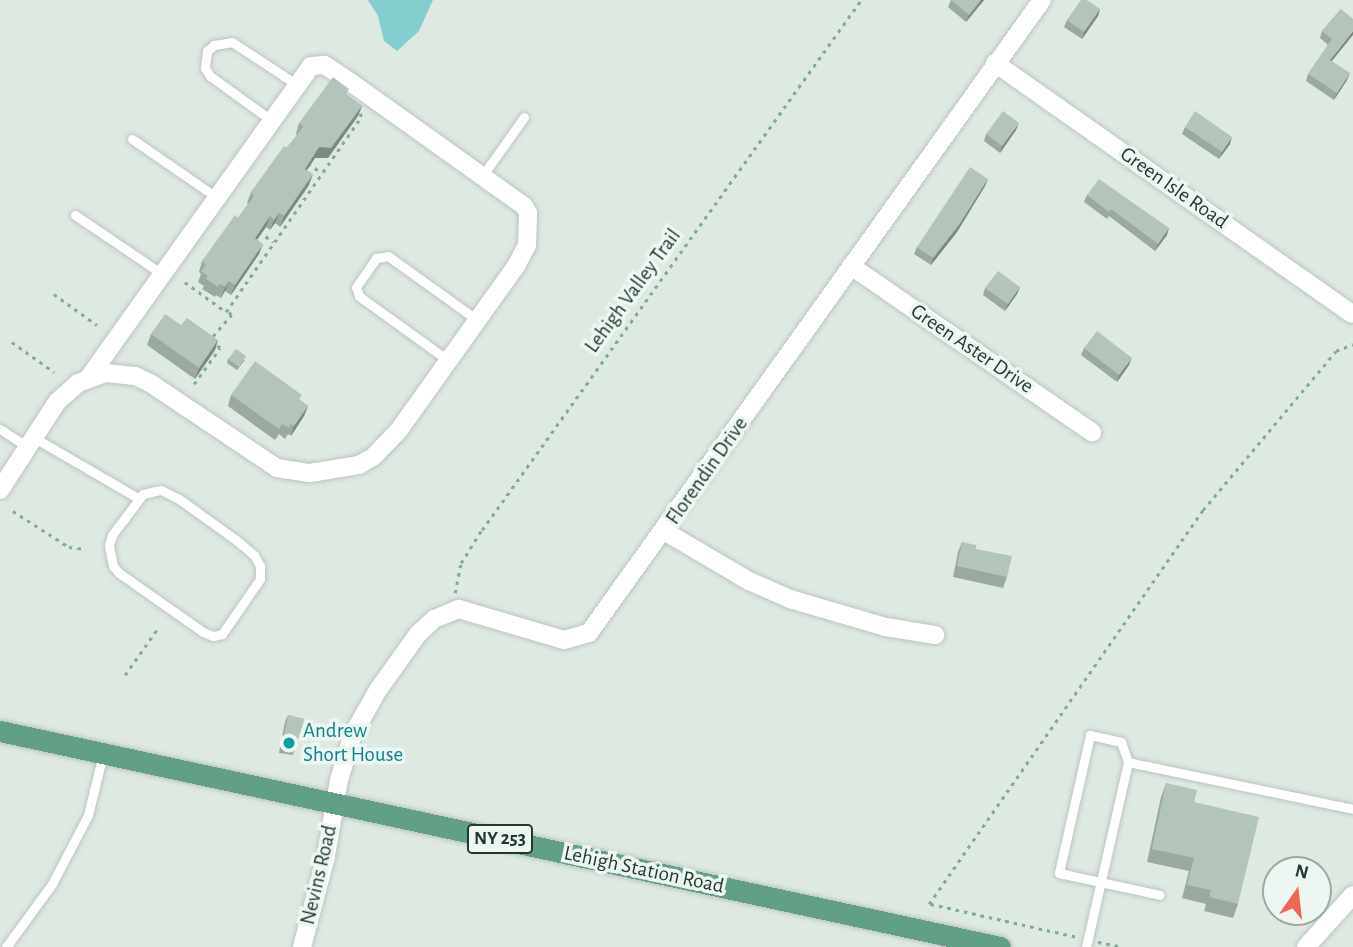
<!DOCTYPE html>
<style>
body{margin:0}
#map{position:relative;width:1353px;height:947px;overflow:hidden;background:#dee9e2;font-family:"Alegreya Sans",sans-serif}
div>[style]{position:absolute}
.water>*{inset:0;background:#85cecf}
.path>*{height:2.5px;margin-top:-1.25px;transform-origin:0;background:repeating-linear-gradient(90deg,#7ead98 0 3.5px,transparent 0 8.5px)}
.roads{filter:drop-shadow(0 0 2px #bcc4c0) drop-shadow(0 0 2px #bcc4c0)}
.lane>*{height:9px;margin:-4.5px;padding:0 4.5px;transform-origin:4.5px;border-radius:4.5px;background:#fff}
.street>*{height:18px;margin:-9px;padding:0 9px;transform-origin:9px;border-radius:9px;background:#fff}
.primary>*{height:21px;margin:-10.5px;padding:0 10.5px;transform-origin:10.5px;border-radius:10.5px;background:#629f87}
.wall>*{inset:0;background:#9aa9a1}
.shaded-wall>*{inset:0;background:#7d8983}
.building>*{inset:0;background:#b3c4bb}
.dots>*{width:19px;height:19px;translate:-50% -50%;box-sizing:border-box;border:4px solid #eef6f1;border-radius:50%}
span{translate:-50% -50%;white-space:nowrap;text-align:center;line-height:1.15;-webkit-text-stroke:7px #eef6f1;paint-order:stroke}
.shield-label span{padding:2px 5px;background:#eef6f1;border:2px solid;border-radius:5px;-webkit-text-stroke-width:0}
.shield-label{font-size:19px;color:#1f392e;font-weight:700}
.street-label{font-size:21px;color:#1f392e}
.culture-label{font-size:21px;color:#0d838f}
.left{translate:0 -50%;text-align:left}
.north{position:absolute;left:1262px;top:856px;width:70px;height:70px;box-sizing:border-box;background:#eef6f1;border:2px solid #9baaa3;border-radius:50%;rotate:14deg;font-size:19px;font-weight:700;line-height:28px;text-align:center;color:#1f392e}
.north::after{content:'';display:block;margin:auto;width:24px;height:32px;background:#f16554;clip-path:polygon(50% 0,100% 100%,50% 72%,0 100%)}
</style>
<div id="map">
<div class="water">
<div style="clip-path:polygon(368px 0,433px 0,419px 31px,397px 51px,384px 41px,378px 16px)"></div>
</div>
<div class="path">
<div style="left:308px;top:163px;width:17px;rotate:36deg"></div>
<div style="left:259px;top:231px;width:18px;rotate:38deg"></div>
<div style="left:185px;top:282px;width:51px;rotate:36.2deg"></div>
<div style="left:226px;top:312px;width:237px;rotate:-55.3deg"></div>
<div style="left:361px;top:117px;width:7px;rotate:-106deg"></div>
<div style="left:54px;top:294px;width:53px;rotate:35.8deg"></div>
<div style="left:213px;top:336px;width:28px;rotate:-49deg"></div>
<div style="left:231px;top:315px;width:6px;rotate:-129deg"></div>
<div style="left:12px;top:342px;width:52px;rotate:35.5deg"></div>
<div style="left:194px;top:384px;width:44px;rotate:-54.2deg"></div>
<div style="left:220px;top:348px;width:5px;rotate:-143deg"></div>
<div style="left:13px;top:511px;width:67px;rotate:32.7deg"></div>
<div style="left:69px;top:547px;width:17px;rotate:7deg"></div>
<div style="left:455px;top:593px;width:31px;rotate:-79deg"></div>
<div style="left:461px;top:563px;width:39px;rotate:-58deg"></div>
<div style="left:482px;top:530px;width:652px;rotate:-54.43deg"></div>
<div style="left:125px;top:675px;width:57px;rotate:-54.9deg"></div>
<div style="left:1075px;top:937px;width:150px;rotate:-167.3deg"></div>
<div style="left:929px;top:904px;width:480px;rotate:-55.2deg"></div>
<div style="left:1203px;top:510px;width:207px;rotate:-50.1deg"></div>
<div style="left:1336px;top:351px;width:18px;rotate:-22deg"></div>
<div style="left:1098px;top:942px;width:25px;rotate:11deg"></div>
</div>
<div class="roads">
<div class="lane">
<div style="left:271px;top:120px;width:75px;rotate:-144.2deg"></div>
<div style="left:210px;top:76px;width:9px;rotate:-122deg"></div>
<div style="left:205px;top:68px;width:17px;rotate:-83deg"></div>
<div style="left:207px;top:51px;width:9px;rotate:-41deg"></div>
<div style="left:214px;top:45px;width:18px;rotate:-9deg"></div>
<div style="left:232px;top:42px;width:77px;rotate:33.3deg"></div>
<div style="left:132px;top:139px;width:102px;rotate:34.6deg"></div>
<div style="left:483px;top:175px;width:71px;rotate:-54.7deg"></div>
<div style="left:75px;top:215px;width:105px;rotate:34.1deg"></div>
<div style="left:449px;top:361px;width:111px;rotate:-144.2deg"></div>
<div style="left:359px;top:296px;width:9px;rotate:-108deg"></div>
<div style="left:356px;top:287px;width:35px;rotate:-55deg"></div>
<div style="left:376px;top:258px;width:12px;rotate:-9deg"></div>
<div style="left:388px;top:256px;width:110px;rotate:35.7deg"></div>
<div style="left:0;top:429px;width:33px;rotate:33deg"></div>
<div style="left:33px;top:437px;width:121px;rotate:30.2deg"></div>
<div style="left:161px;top:490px;width:20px;rotate:27deg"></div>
<div style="left:179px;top:499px;width:70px;rotate:35.7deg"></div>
<div style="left:236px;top:540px;width:23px;rotate:40deg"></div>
<div style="left:254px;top:555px;width:13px;rotate:61deg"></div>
<div style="left:260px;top:566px;width:13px;rotate:90deg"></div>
<div style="left:260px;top:579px;width:67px;rotate:124.6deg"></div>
<div style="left:222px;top:634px;width:9px;rotate:167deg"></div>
<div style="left:213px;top:636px;width:11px;rotate:-158deg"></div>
<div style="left:203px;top:632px;width:103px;rotate:-144.9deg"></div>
<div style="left:119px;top:573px;width:9px;rotate:-131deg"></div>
<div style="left:113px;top:566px;width:21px;rotate:-101deg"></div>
<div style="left:109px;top:545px;width:10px;rotate:-73deg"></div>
<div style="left:112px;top:535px;width:51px;rotate:-52.9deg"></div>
<div style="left:143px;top:494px;width:18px;rotate:-13deg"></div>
<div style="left:1128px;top:762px;width:21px;rotate:-109deg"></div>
<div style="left:1121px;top:742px;width:32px;rotate:-167deg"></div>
<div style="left:1090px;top:735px;width:141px;rotate:102.7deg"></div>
<div style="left:1059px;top:873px;width:103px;rotate:12.3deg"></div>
<div style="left:6px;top:947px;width:78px;rotate:-53.9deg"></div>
<div style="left:52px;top:884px;width:78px;rotate:-62.4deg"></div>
<div style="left:88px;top:815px;width:63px;rotate:-76.2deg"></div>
<div style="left:1086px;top:947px;width:190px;rotate:-77.2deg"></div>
<div style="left:1128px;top:762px;width:230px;rotate:11.8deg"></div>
</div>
<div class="street">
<div style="left:995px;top:63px;width:436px;rotate:35.1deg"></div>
<div style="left:851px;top:266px;width:293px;rotate:34.6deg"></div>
<div style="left:0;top:490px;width:105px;rotate:-57.1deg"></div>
<div style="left:57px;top:402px;width:28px;rotate:-42deg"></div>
<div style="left:78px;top:383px;width:30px;rotate:-20deg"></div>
<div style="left:106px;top:373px;width:29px;rotate:6deg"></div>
<div style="left:135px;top:376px;width:17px;rotate:25deg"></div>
<div style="left:150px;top:383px;width:153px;rotate:33.8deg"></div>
<div style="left:277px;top:468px;width:33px;rotate:9deg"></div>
<div style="left:310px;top:473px;width:50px;rotate:-9.3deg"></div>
<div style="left:359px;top:465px;width:16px;rotate:-30deg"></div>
<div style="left:373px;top:457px;width:37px;rotate:-46deg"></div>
<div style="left:399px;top:430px;width:201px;rotate:-54.5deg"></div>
<div style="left:516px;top:266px;width:24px;rotate:-62deg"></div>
<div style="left:527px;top:245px;width:32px;rotate:-88deg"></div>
<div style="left:528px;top:213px;width:8px;rotate:-120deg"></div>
<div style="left:524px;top:206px;width:215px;rotate:-144.5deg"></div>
<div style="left:349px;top:81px;width:30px;rotate:-147deg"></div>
<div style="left:324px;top:65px;width:13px;rotate:176deg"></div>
<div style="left:311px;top:66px;width:382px;rotate:125.5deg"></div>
<div style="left:664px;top:531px;width:99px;rotate:30.5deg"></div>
<div style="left:749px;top:581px;width:45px;rotate:23.7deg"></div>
<div style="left:790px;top:599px;width:100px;rotate:16.3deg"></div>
<div style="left:886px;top:627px;width:50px;rotate:9.3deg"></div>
<div style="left:302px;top:947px;width:94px;rotate:-75.2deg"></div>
<div style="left:326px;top:856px;width:77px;rotate:-80.3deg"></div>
<div style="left:339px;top:780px;width:48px;rotate:-73.1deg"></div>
<div style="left:353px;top:734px;width:51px;rotate:-60.4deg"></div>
<div style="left:378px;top:690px;width:69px;rotate:-54.5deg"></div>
<div style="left:418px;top:634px;width:22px;rotate:-43deg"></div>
<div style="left:434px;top:619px;width:27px;rotate:-22deg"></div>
<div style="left:459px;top:609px;width:109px;rotate:16.4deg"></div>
<div style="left:564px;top:640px;width:26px;rotate:-16deg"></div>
<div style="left:589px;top:633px;width:778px;rotate:-54.41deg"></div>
<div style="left:1306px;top:947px;width:70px;rotate:-47.9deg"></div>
</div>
<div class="primary">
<div style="left:0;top:731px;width:1023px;rotate:12.19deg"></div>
</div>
</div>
<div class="wall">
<div style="clip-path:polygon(951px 0,984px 0,966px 22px,948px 7px)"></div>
<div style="clip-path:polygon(1100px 9px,1098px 16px,1082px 39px,1064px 27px,1067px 20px)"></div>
<div style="clip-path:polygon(1341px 9px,1332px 61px,1347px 80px,1334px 100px,1306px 81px,1308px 74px,1328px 45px,1320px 38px,1322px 31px)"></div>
<div style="clip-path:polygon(347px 95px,362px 106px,358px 116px,328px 158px,315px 158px,307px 170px,309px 185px,280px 227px,275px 223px,270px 230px,266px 227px,257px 240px,259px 254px,231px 295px,225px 291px,221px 298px,216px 295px,215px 297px,202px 289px,204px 286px,198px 282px,201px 274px,199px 272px,202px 261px,238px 218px,248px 204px,247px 203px,251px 192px,297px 135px,296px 134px,299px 123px)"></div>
<div style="clip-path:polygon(1185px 127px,1230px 144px,1219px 159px,1182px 134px)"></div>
<div style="clip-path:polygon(1016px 130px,1000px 153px,984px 141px,986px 134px)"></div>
<div style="clip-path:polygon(988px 179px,985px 186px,957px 232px,931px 265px,914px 254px,917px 247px)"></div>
<div style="clip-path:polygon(1087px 195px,1167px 235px,1155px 251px,1109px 216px,1107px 219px,1084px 202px)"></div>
<div style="clip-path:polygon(1020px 287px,1017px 294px,1005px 311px,983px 295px,985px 288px)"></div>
<div style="clip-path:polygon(181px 325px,218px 340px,215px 350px,195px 379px,147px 345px,151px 334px)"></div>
<div style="clip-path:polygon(1084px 348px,1129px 365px,1117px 382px,1081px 355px)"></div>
<div style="clip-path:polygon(228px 359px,245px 360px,237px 370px,227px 363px)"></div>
<div style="clip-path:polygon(231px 395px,300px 400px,308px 406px,304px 416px,291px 436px,288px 434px,285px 439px,279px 434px,275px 440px,228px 406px)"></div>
<div style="clip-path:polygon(962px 542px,976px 549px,1007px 577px,1003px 588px,953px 577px,958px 552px)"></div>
<div style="clip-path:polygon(288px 715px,304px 719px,293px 755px,279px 753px,285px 722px)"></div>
<div style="clip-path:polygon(1166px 783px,1194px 802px,1238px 904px,1233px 918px,1204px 911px,1206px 904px,1182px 898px,1189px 871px,1147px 862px,1161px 797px)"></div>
</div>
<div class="shaded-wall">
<div style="clip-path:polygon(981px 0,984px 0,966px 22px,969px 15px)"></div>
<div style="clip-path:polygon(1100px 9px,1098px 16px,1082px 39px,1084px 32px)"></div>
<div style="clip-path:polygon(1353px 31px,1353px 35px,1327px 67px,1330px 60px)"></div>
<div style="clip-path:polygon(1350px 73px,1347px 80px,1334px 100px,1337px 93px)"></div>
<div style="clip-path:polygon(362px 106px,358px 116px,328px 158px,315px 158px,301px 179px,305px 169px,319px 147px)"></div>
<div style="clip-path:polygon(1019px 123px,1016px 130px,1000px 153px,1002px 146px)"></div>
<div style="clip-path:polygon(1232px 137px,1230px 144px,1219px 159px,1222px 152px)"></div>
<div style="clip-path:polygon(313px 174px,309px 185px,280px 227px,284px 216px)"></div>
<div style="clip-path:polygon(988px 179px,985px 186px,957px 232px,931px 265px,933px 258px)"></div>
<div style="clip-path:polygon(279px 213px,275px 223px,270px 230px,274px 220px)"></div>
<div style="clip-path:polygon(270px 216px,266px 227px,251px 248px,255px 238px)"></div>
<div style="clip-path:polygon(1169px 228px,1167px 235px,1155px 251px,1158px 244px)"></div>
<div style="clip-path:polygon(263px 244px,259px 254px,231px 295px,235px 285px)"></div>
<div style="clip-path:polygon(229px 281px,225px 291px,221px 298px,225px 287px)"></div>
<div style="clip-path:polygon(1020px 287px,1017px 294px,1005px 311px,1008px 304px)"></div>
<div style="clip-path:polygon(218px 340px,215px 350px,195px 379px,199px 368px)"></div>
<div style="clip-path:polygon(1132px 358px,1129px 365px,1117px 382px,1119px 375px)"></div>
<div style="clip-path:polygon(308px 406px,304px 416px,291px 436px,294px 426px)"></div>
</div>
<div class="building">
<div style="clip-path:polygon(951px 0,981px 0,969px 15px)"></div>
<div style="clip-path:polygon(1081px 0,1087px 0,1100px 9px,1084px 32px,1067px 20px)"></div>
<div style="clip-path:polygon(1341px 9px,1353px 19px,1353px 31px,1330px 60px,1350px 73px,1337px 93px,1308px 74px,1332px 39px,1322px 31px)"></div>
<div style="clip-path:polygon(333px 77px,349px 89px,346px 94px,362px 106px,331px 148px,319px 147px,305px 169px,313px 174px,284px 216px,279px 213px,274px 220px,270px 216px,255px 238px,263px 244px,235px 285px,229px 281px,225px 287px,220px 284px,218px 287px,206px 279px,208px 276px,201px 271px,206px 265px,202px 261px,235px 215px,238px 218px,254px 196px,251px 192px,284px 146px,287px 148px,303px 127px,299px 123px)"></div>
<div style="clip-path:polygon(1003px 111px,1019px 123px,1002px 146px,986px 134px)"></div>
<div style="clip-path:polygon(1195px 111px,1232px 137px,1222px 152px,1185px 127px)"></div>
<div style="clip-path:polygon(970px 167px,988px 179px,959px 225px,933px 258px,917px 247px)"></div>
<div style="clip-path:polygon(1099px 179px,1169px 228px,1158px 244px,1111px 209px,1109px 212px,1087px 195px)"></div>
<div style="clip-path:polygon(998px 271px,1020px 287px,1008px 304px,985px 288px)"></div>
<div style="clip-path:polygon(165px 314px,181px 325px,187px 318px,218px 340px,199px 368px,151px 334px)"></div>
<div style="clip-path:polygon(1097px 331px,1132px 358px,1119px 375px,1084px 348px)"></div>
<div style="clip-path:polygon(236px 349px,246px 356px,239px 367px,228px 359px)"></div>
<div style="clip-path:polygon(255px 361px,302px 395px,299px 399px,308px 406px,294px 426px,291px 424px,289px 428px,282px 424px,279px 429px,231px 395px)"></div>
<div style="clip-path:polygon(962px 542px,976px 545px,976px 549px,1012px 556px,1007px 577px,957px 566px)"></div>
<div style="clip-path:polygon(288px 715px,304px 719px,295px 748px,282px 746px)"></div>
<div style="clip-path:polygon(1166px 783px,1197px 790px,1194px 802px,1259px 817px,1238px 904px,1209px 897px,1211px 890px,1187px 885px,1194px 858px,1152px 849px)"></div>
</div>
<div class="dots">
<div style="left:289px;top:743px;background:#0f9aa8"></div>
</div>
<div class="shield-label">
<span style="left:500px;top:839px">NY 253</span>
</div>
<div class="street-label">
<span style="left:1174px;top:188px;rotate:35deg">Green Isle Road</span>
<span style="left:633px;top:291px;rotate:-54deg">Lehigh Valley Trail</span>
<span style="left:972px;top:349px;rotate:34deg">Green Aster Drive</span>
<span style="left:707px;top:471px;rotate:-55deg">Florendin Drive</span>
<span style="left:644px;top:870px;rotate:12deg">Lehigh Station Road</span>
<span style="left:319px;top:875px;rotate:-77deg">Nevins Road</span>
</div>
<div class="culture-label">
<span class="left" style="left:303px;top:743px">Andrew<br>Short House</span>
</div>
<div class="north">N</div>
</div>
